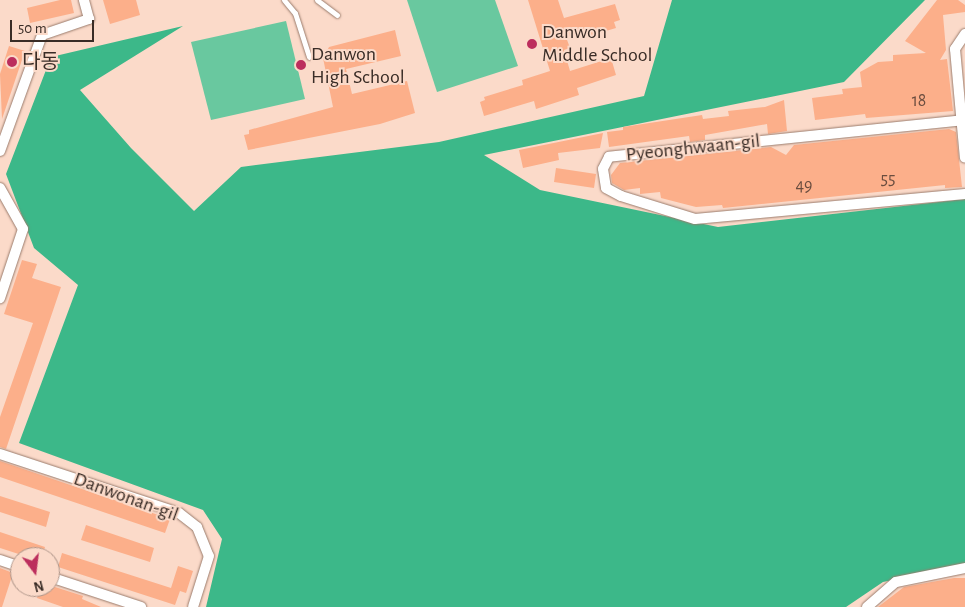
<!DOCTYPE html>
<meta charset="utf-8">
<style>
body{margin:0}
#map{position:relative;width:965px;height:607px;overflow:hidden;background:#fbdac9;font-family:"Alegreya Sans","Noto Sans KR",sans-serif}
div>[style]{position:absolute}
.green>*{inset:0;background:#69c89f}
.forest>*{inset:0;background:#3cb889}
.building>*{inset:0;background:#fcaf8a}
.roads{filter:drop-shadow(0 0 1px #9a7c6d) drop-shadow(0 0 1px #9a7c6d)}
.lane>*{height:5px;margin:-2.5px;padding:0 2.5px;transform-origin:2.5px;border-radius:2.5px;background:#fff}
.street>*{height:10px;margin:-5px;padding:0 5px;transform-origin:5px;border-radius:5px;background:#fff}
.dots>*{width:14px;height:14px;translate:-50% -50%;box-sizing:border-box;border:2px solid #fbdac9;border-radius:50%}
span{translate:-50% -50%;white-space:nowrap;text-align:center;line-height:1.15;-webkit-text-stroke:4px #fbdac9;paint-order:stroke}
.number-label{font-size:18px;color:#6a4d3f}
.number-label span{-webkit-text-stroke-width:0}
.poi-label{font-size:20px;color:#392c26}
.left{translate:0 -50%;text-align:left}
.street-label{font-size:20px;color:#392c26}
.north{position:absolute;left:10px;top:547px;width:50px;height:50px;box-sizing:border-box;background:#fbdac9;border:1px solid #ad9488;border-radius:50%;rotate:165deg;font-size:14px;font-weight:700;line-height:20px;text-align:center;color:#392c26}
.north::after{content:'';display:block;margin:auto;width:18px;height:22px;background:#bc2e5d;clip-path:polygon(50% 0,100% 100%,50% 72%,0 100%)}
.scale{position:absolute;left:10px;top:20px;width:84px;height:22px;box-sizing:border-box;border:2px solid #392c26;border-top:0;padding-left:6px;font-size:15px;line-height:18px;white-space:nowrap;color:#392c26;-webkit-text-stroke:4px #fbdac9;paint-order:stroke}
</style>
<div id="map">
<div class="green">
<div style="clip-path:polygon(407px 0,495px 0,518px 66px,437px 92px)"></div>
<div style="clip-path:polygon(286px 21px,305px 99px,211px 120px,191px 42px)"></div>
</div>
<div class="forest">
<div style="clip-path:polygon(672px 0,925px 0,844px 82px,484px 155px,540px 190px,718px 227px,965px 199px,965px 565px,883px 582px,846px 607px,206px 607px,222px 539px,203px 510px,19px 443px,78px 285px,34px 248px,6px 174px,51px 57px,183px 26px,80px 90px,131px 148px,194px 211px,241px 167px,439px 142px,644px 96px)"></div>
</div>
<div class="building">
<div style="clip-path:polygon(60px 0,71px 0,74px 13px,30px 23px,27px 8px)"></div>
<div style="clip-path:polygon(103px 0,136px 0,140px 15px,110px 24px)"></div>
<div style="clip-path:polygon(528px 0,558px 0,564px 18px,615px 4px,620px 20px,614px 22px,616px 28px,589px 36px,588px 30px,566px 37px,570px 48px,564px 50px,570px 71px,611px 58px,616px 75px,577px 88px,579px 95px,536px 109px,534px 101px,484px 116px,480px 102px,485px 100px,484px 97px,523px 85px,522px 80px,550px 71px)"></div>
<div style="clip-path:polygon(937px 0,958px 0,965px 5px,965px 12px,943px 15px,946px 50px,940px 60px,947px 59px,953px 111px,866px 118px,865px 114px,815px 120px,812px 98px,843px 94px,842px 89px,862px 87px,860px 72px,878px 62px,893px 61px,893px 55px,926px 53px,905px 41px)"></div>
<div style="clip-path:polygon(395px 30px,401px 56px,346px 69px,352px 94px,407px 81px,415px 113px,380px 124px,248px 150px,244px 135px,249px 134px,249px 130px,333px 107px,323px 58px,329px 47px)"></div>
<div style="clip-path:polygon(9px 46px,25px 51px,2px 119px,0 74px)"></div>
<div style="clip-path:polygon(784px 100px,787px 131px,768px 134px,767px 124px,705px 135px,705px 140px,690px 142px,689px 136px,609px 147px,607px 132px,623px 130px,623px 127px,702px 115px,703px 119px,729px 116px,728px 111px,765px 107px)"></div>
<div style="clip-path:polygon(949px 129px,956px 132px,962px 187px,945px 188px,945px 185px,723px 208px,722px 205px,696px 207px,661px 198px,660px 192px,640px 194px,640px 188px,624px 190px,612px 183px,611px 175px,620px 163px,771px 147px,786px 155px,794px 145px)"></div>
<div style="clip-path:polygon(603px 133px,600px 148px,558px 153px,559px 160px,523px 168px,519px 150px)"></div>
<div style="clip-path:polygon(556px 168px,596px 174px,594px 188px,554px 182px)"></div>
<div style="clip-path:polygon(22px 260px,37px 264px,32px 278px,61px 287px,6px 449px,0 447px,0 417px,33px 323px,4px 314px)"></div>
<div style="clip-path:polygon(0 461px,170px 519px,165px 533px,0 477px)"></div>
<div style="clip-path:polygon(0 496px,50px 512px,46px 527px,0 512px)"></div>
<div style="clip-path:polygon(86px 525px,154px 548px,150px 562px,81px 540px)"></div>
<div style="clip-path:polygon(0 532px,45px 547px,42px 557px,28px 557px,0 548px)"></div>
<div style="clip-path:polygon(62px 553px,171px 588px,178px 566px,193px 571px,186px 593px,180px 591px,175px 605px,58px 567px)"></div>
<div style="clip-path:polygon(0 568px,13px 573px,2px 607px,0 607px)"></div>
<div style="clip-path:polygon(954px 578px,965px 578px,965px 607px,878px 607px,904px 587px)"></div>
<div style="clip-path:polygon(41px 587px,55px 587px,83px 596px,82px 599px,101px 607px,63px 607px,37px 598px)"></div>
</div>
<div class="roads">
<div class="lane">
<div style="left:284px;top:0;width:17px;rotate:50deg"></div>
<div style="left:295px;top:13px;width:46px;rotate:72.3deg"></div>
<div style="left:317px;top:0;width:25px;rotate:37deg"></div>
</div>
<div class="street">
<div style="left:965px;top:34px;width:18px;rotate:124deg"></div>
<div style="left:955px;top:49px;width:109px;rotate:84.8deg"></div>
<div style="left:965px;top:120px;width:358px;rotate:174.1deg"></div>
<div style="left:609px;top:157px;width:13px;rotate:117deg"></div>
<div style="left:603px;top:169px;width:19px;rotate:81deg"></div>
<div style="left:606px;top:188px;width:17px;rotate:28deg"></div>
<div style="left:621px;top:196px;width:77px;rotate:17.3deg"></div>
<div style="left:695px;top:219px;width:271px;rotate:-5.3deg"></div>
<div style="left:0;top:151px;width:123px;rotate:-70.1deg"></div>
<div style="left:42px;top:35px;width:50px;rotate:-18.8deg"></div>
<div style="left:89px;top:19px;width:20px;rotate:-105deg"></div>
<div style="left:0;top:188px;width:47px;rotate:60.7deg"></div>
<div style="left:23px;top:229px;width:73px;rotate:108.4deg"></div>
<div style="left:0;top:454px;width:188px;rotate:18.2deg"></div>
<div style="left:179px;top:513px;width:23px;rotate:38deg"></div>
<div style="left:197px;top:527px;width:31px;rotate:68deg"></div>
<div style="left:209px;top:556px;width:53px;rotate:107.4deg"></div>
<div style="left:0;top:560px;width:21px;rotate:19deg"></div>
<div style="left:50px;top:577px;width:96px;rotate:18.2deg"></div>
<div style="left:867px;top:607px;width:38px;rotate:-41deg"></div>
<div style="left:896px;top:582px;width:70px;rotate:-11.5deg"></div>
</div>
</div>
<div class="dots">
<div style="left:532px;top:44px;background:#bc2e5d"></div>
<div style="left:12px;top:62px;background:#bc2e5d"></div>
<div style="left:301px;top:65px;background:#bc2e5d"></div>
</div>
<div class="number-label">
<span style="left:919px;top:101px">18</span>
<span style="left:888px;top:179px">55</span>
<span style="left:804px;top:186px">49</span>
</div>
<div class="poi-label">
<span class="left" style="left:542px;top:44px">Danwon<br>Middle School</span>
<span class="left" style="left:311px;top:66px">Danwon<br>High School</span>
<span class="left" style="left:22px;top:62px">다동</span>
</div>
<div class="street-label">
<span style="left:693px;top:148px;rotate:-6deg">Pyeonghwaan-gil</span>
<span style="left:126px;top:497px;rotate:20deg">Danwonan-gil</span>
</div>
<div class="north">N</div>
<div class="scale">50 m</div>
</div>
